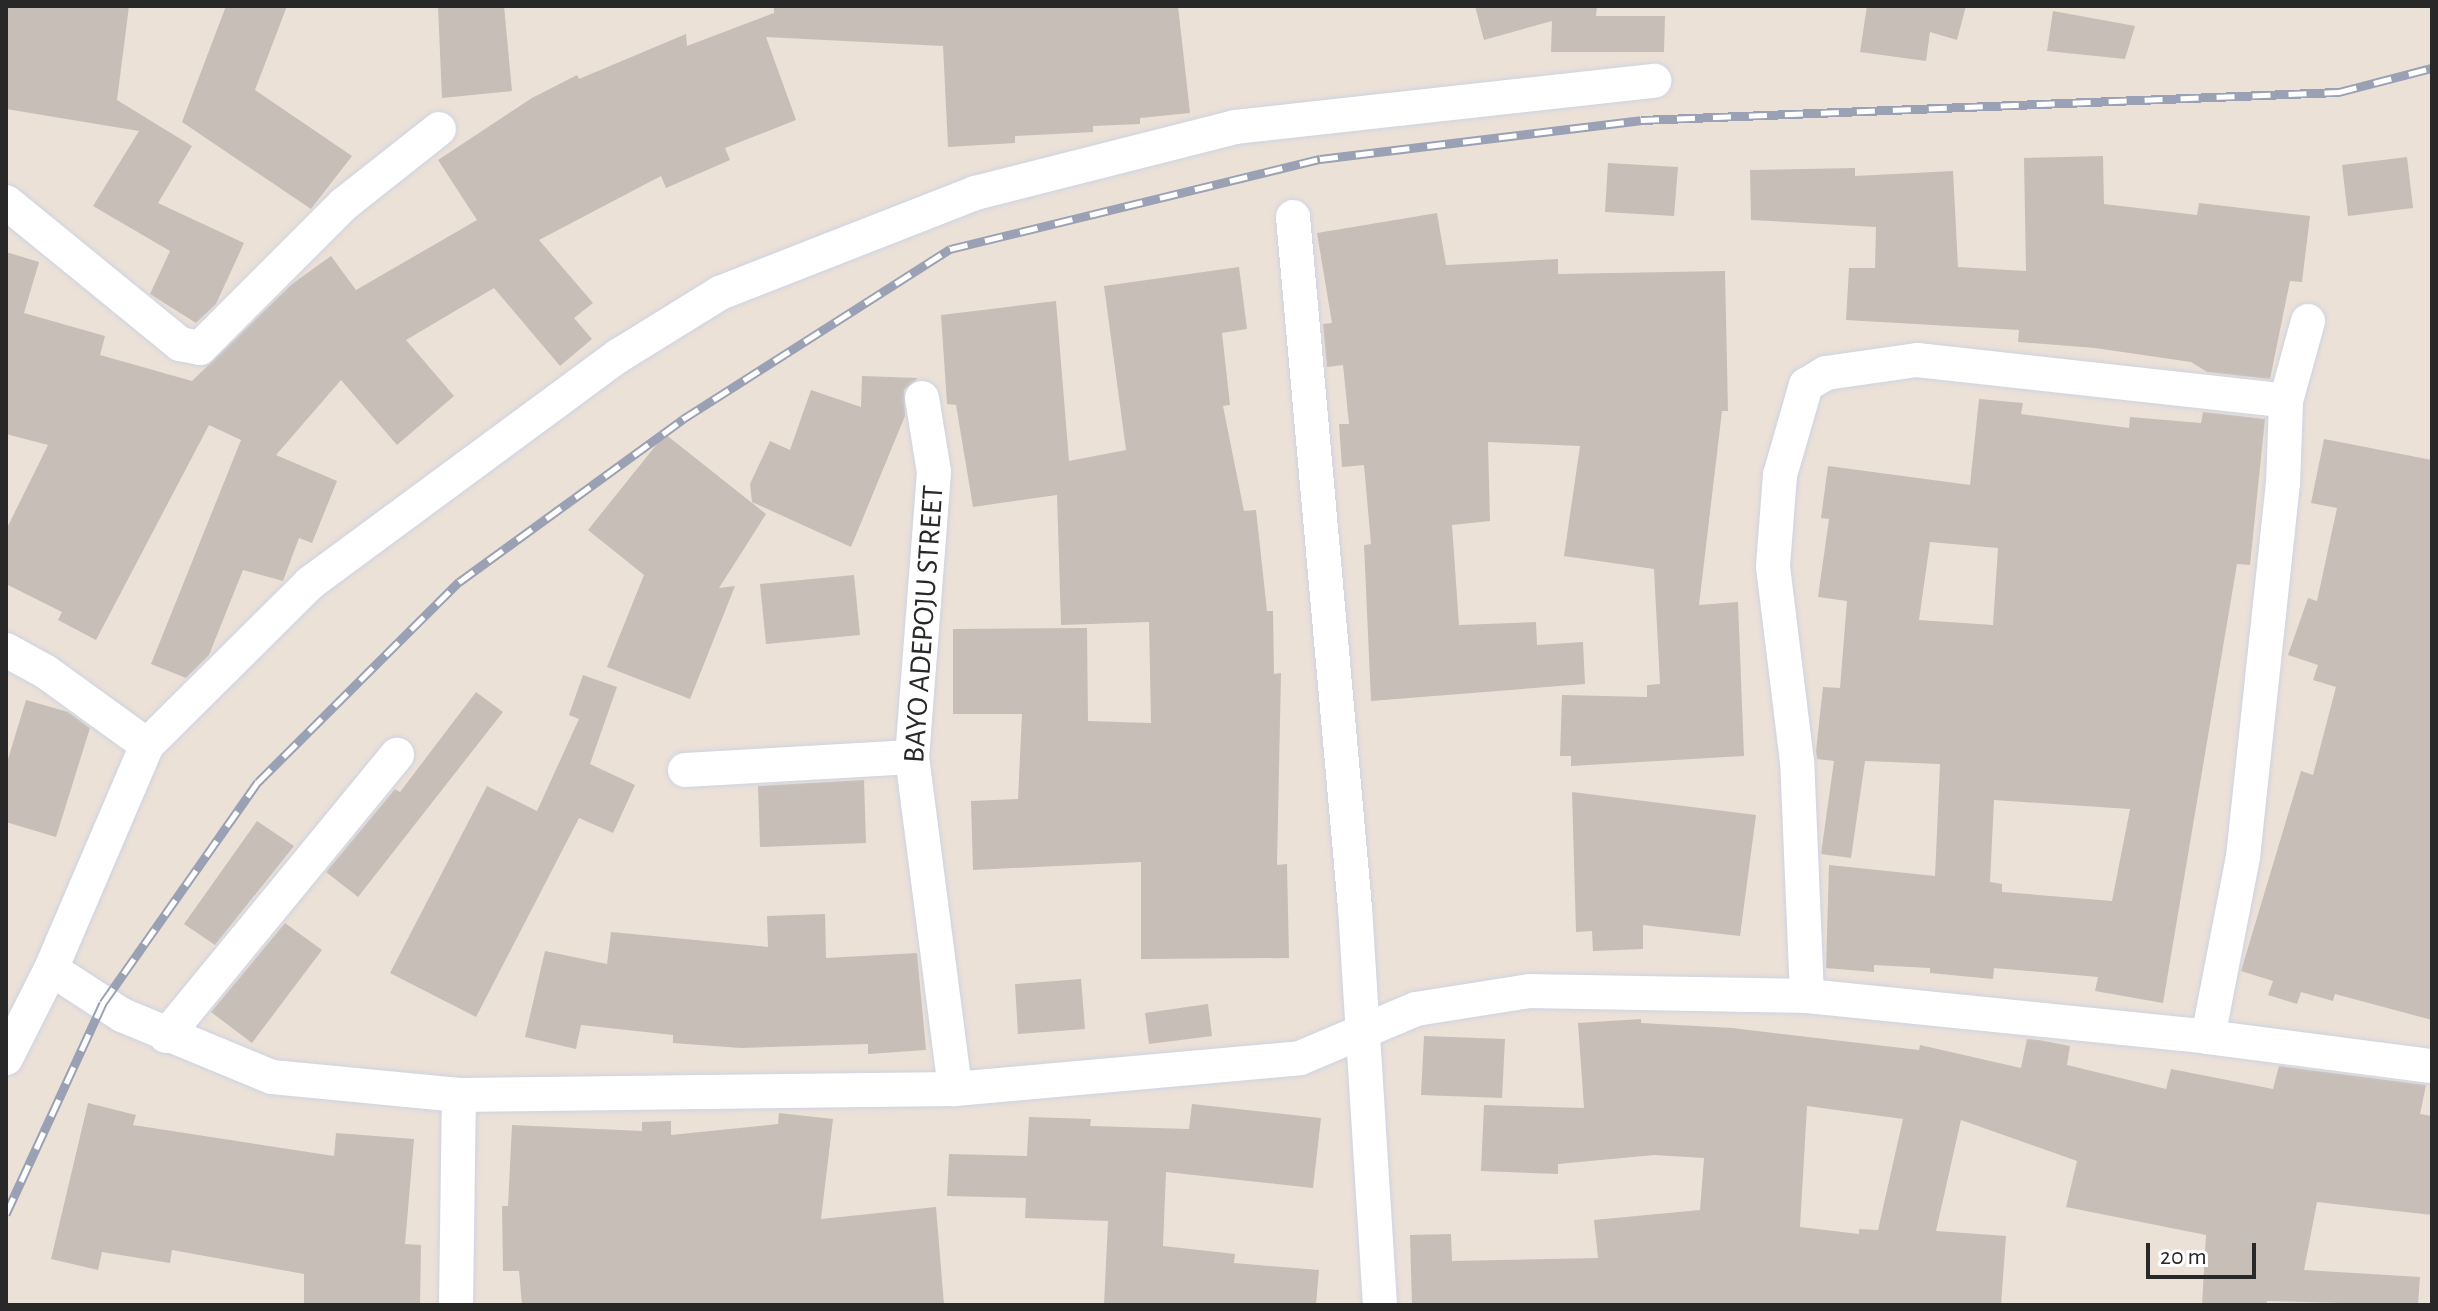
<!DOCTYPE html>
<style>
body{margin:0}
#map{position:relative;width:2438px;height:1311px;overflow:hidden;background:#ece1d7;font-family:"Alegreya Sans",sans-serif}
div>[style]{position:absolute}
.building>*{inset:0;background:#c7beb7}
.roads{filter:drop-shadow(0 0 2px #cdd3e2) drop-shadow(0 0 2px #cdd3e2)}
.street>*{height:34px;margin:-17px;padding:0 17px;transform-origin:17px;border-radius:17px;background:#fff}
.rail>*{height:9px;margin-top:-4.5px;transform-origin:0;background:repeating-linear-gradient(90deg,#fff 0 18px,#9aa1b4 0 36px);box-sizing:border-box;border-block:2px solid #9aa1b4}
span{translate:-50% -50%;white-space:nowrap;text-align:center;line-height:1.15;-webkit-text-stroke:6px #fff;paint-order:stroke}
.street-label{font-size:30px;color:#282828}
.frame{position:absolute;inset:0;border:8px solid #282828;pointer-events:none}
.scale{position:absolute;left:2146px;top:1243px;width:110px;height:36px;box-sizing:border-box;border:4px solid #282828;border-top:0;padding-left:10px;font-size:24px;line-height:28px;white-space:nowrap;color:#282828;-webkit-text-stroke:6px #fff;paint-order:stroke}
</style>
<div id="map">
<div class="building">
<div style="clip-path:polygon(6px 6px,129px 6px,117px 100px,192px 146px,158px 203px,244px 243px,216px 304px,196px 323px,150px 294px,170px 251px,93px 206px,139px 131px,6px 109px)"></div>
<div style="clip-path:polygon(226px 6px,287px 6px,255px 90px,352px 156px,311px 209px,182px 122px)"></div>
<div style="clip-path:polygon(438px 6px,504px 6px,512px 91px,442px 98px)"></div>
<div style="clip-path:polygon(774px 6px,1178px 6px,1190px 113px,1140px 118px,1140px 124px,1093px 126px,1093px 132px,1015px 136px,1015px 143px,948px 147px,943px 46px,766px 37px,796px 120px,725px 148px,730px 160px,666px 188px,661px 176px,539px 240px,593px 303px,574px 318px,592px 339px,560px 366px,494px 288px,406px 340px,454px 396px,397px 445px,341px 380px,276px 455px,337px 481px,312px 543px,299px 538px,283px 581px,243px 570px,209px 655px,186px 678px,151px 664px,241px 440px,209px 425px,96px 640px,58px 620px,62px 612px,6px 584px,6px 530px,48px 445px,6px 434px,6px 252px,39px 262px,24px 313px,105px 336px,100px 355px,192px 381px,292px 284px,331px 256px,356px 290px,477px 220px,438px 160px,532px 98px,577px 75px,579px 79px,686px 34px,687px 46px,774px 13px)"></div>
<div style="clip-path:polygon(1475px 6px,1597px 6px,1596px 16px,1665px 16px,1664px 52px,1551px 52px,1552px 21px,1484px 40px)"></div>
<div style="clip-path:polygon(1867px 6px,1966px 6px,1957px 40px,1930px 32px,1926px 61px,1860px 52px)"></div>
<div style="clip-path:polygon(2053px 11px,2135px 26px,2125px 59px,2047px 51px)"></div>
<div style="clip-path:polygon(2103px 156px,2104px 204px,2197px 215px,2199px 203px,2310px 216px,2302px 282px,2290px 281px,2270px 379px,2207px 372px,2191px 362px,2095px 348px,2018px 342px,2019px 330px,1846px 320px,1849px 268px,1875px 268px,1876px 227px,1751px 220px,1750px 170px,1855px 168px,1855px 176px,1953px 171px,1958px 267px,2026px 271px,2024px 158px)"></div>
<div style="clip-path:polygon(2407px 157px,2413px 208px,2348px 216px,2342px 165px)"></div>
<div style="clip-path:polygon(1608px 163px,1678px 167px,1674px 216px,1605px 212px)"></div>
<div style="clip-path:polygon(1437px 213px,1446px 265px,1558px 259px,1558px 274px,1725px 271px,1728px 411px,1722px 411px,1699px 605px,1738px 602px,1744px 756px,1571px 766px,1571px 756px,1560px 756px,1562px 695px,1647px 697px,1647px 685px,1660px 684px,1654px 569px,1564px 556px,1580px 446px,1488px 442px,1490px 521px,1452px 525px,1459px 625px,1536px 622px,1537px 645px,1583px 642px,1585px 684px,1371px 701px,1364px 545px,1371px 544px,1364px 465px,1342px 467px,1339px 424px,1349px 424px,1343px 365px,1327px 367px,1323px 324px,1332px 323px,1317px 233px)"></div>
<div style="clip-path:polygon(1239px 267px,1247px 329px,1222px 333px,1230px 405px,1223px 406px,1244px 511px,1256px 510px,1267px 611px,1273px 611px,1274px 674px,1281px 673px,1277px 865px,1287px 864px,1289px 958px,1141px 959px,1141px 862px,973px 870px,971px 801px,1018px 799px,1022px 714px,953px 714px,953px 629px,1087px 628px,1088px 721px,1151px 723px,1149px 622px,1061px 625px,1057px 495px,973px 507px,956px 405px,947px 404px,941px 315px,1056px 301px,1069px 461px,1126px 450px,1104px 286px)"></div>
<div style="clip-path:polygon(862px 376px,918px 378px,904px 390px,905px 416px,851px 547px,752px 502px,750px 484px,770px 441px,790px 450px,811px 390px,861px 407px)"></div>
<div style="clip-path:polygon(evenodd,1979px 399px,2023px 403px,2021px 414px,2129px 428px,2130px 417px,2201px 423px,2203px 412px,2265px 419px,2250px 565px,2237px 564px,2163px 1003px,2095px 991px,2098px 977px,1994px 968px,1993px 979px,1930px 973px,1930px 968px,1874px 965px,1874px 972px,1826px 968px,1829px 865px,1935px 876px,1940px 764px,1865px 761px,1851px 858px,1821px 854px,1834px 761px,1817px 759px,1816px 751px,1823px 687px,1840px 688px,1847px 601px,1818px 597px,1829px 519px,1821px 518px,1828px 466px,1970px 485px,1979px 399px,1930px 542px,1998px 548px,1993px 625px,1919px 620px,1930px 542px,1979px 399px,1994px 800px,2130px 809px,2112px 901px,2002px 892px,2002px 884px,1990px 882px,1994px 800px)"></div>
<div style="clip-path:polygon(665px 434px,766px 514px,719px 588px,735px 586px,690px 699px,607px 667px,644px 575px,588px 530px)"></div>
<div style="clip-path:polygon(2324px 439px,2432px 460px,2432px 1020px,2335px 994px,2333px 1001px,2301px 992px,2297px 1004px,2268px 995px,2273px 981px,2241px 971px,2301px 771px,2313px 775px,2336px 687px,2313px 680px,2318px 665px,2288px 655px,2308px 598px,2317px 601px,2337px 508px,2311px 503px)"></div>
<div style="clip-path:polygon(854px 575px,860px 635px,766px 644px,760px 584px)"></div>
<div style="clip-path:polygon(583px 675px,617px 687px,590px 764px,635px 785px,613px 833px,579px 818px,476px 1017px,390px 973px,487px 786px,537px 811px,579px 719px,569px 715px)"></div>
<div style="clip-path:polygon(476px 692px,503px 712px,358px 897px,326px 872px,395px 789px,400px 792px)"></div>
<div style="clip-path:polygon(26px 700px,68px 712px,90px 728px,56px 837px,6px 822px,6px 766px)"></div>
<div style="clip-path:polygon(864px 780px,866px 843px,760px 847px,758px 786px)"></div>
<div style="clip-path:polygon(1572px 792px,1756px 815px,1740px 936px,1643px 925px,1643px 949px,1593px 951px,1592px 931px,1576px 932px)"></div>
<div style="clip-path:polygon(257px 821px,294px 846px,215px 945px,184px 924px)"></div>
<div style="clip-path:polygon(825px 914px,826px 958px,917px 953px,926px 1050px,868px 1054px,868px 1044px,741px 1048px,673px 1043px,673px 1035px,581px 1025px,576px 1049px,525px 1037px,545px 951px,607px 964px,611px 932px,768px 947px,767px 916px)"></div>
<div style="clip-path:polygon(285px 923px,322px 950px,252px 1043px,211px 1012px)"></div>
<div style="clip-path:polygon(1081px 979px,1085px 1029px,1018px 1034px,1015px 984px)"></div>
<div style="clip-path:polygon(1208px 1004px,1212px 1036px,1149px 1044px,1145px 1013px)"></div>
<div style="clip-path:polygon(evenodd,1641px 1019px,1641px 1023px,1732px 1028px,1919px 1050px,1920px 1045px,2021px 1068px,2027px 1039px,2039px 1040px,2070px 1046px,2067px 1065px,2166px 1089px,2171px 1069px,2273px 1089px,2279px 1066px,2426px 1085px,2420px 1114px,2432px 1116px,2432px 1215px,2317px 1202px,2304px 1270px,2420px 1277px,2418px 1305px,2267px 1301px,2266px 1305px,2202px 1305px,2206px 1235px,2066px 1207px,2077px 1161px,1961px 1120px,1936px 1231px,2006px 1236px,2001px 1305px,1412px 1305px,1410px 1235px,1451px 1234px,1452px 1261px,1598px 1258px,1594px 1220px,1700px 1210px,1704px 1158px,1654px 1155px,1558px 1164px,1558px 1174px,1481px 1171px,1484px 1105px,1584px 1108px,1578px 1023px,1641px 1019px,1807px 1106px,1903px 1119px,1878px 1230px,1859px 1229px,1859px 1234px,1800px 1227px,1807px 1106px)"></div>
<div style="clip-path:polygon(1424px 1036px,1505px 1039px,1502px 1098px,1421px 1095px)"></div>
<div style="clip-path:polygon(88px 1103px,136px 1115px,133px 1125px,334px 1156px,336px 1133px,414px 1139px,405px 1244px,421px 1245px,420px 1305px,304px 1305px,304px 1274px,172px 1250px,170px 1263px,102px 1252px,98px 1270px,51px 1259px)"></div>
<div style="clip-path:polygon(1192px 1104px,1321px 1118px,1313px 1188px,1166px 1172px,1163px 1246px,1235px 1254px,1234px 1263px,1319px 1270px,1316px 1305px,1104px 1305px,1108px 1221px,1025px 1218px,1026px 1198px,947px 1196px,949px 1154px,1027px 1156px,1029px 1117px,1091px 1119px,1090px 1126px,1189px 1129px)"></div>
<div style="clip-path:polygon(779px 1113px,833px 1119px,821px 1219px,936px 1207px,944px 1305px,522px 1305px,519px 1271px,503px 1271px,502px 1206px,508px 1206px,512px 1125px,642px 1131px,642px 1122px,671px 1121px,671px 1135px,778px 1124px)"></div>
</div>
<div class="roads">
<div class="street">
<div style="left:6px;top:202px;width:225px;rotate:39.2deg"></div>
<div style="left:180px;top:344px;width:20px;rotate:11deg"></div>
<div style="left:200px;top:348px;width:204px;rotate:-45deg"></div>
<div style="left:344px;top:204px;width:121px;rotate:-38.3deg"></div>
<div style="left:1293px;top:217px;width:694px;rotate:84.87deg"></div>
<div style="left:1355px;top:908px;width:398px;rotate:86.4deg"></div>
<div style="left:922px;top:398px;width:75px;rotate:80.8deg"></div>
<div style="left:934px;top:472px;width:286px;rotate:94.4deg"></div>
<div style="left:912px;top:757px;width:335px;rotate:82.6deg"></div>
<div style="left:6px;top:650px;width:46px;rotate:28.8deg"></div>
<div style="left:46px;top:672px;width:125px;rotate:35.9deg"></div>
<div style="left:685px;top:770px;width:227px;rotate:-3.3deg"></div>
<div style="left:51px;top:969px;width:85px;rotate:32.9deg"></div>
<div style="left:122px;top:1015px;width:162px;rotate:22.5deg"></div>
<div style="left:272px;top:1077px;width:188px;rotate:5.5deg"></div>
<div style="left:459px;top:1095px;width:496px;rotate:-0.7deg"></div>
<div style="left:955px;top:1089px;width:346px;rotate:-5.1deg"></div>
<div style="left:1300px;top:1058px;width:126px;rotate:-22.9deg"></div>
<div style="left:1416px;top:1009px;width:115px;rotate:-9deg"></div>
<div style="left:1530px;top:991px;width:277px;rotate:1deg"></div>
<div style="left:1807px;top:996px;width:403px;rotate:5.8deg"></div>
<div style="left:2208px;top:1037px;width:226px;rotate:7.4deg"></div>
<div style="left:1807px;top:996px;width:234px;rotate:-92.4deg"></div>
<div style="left:1797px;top:762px;width:197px;rotate:-97deg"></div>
<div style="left:1773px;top:566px;width:91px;rotate:-85.6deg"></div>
<div style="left:1780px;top:475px;width:94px;rotate:-73.9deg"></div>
<div style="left:1806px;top:385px;width:23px;rotate:-31deg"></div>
<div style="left:1826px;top:373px;width:92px;rotate:-8.1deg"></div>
<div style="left:1917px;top:360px;width:371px;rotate:6.3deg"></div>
<div style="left:166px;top:1036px;width:364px;rotate:-50.6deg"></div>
<div style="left:2208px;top:1037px;width:183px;rotate:-79deg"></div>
<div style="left:2243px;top:857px;width:375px;rotate:-83.9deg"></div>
<div style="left:2283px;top:484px;width:83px;rotate:-87.9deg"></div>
<div style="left:2286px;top:401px;width:83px;rotate:-74.6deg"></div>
<div style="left:6px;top:1058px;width:100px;rotate:-63.2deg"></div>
<div style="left:51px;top:969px;width:244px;rotate:-66.8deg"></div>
<div style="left:147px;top:745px;width:230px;rotate:-44.8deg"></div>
<div style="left:310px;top:583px;width:383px;rotate:-36.4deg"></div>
<div style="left:618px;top:356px;width:120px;rotate:-31.7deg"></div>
<div style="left:720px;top:293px;width:274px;rotate:-21.4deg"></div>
<div style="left:975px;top:193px;width:268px;rotate:-14.2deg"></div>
<div style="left:1235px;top:127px;width:422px;rotate:-6.3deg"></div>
<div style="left:456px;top:1305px;width:210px;rotate:-89.2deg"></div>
</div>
</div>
<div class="rail">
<div style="left:6px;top:1214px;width:232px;rotate:-65.3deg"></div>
<div style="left:103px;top:1003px;width:270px;rotate:-55deg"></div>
<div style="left:258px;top:782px;width:284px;rotate:-44.9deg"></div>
<div style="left:459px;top:582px;width:277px;rotate:-36deg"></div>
<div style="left:683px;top:419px;width:317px;rotate:-32.5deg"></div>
<div style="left:950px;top:249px;width:381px;rotate:-13.7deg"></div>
<div style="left:1320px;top:159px;width:323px;rotate:-6.9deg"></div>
<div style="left:1641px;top:120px;width:699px;rotate:-2.3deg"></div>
<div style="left:2339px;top:92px;width:96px;rotate:-14.5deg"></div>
</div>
<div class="street-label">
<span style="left:924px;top:624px;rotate:-86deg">BAYO ADEPOJU STREET</span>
</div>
<div class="frame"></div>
<div class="scale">20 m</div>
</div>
